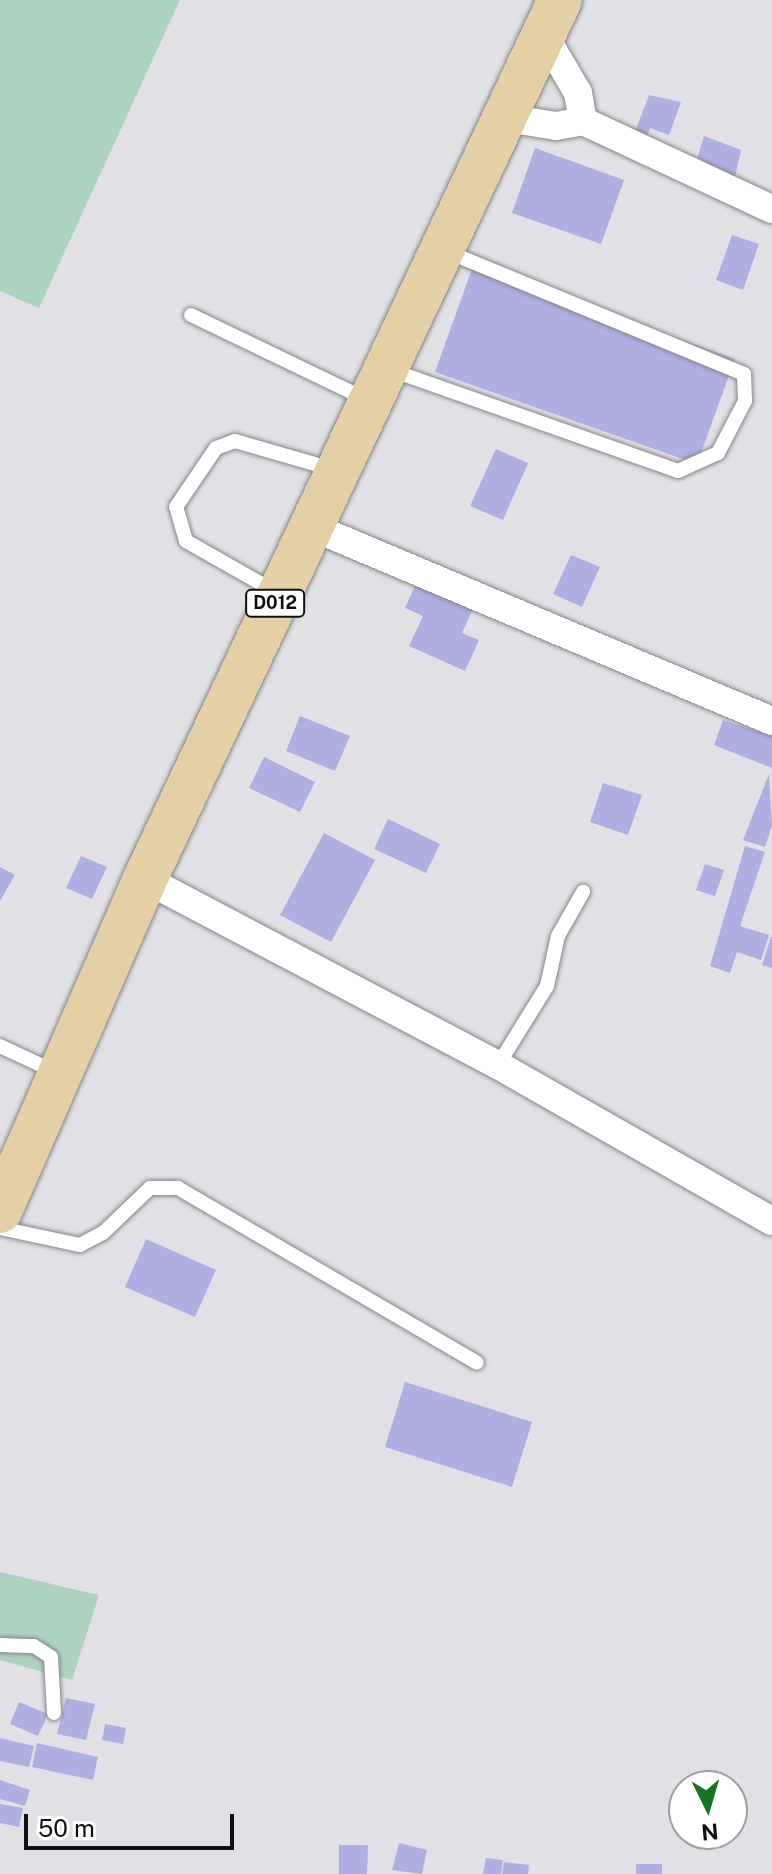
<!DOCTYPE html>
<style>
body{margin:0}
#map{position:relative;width:772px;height:1874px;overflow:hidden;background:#e0e0e5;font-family:"Public Sans",sans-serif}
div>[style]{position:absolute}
.green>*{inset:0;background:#add3c0}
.building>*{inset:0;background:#afafe2}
.roads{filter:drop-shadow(0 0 2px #85858a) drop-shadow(0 0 2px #85858a)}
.lane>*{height:14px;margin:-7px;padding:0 7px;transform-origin:7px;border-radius:7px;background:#fff}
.street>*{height:28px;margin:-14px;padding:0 14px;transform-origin:14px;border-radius:14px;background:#fff}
.primary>*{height:44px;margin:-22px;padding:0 22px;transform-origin:22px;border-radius:22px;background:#e4d0a5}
span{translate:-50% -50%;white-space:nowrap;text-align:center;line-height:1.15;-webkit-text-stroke:8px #fff;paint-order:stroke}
.shield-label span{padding:2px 6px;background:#fff;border:2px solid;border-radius:6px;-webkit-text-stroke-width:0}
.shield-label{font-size:18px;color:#101011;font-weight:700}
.north{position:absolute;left:668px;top:1770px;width:80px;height:80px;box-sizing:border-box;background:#fff;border:2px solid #9f9fa0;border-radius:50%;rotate:175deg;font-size:22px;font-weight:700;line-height:32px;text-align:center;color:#101011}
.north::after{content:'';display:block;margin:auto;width:28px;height:36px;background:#167424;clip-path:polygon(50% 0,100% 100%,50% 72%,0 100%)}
.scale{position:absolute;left:24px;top:1814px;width:210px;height:36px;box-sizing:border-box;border:4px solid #101011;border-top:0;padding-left:10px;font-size:24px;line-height:28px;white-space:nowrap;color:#101011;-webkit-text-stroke:6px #fff;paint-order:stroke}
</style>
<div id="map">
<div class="green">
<div style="clip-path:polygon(0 0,180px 0,39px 308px,0 291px)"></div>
<div style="clip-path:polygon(0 1572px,99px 1595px,72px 1680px,0 1660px)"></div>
</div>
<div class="building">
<div style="clip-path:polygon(649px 95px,681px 102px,669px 135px,650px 128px,645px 141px,633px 137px)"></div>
<div style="clip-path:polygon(704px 136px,741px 150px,735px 177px,696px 163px)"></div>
<div style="clip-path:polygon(535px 148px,624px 180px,601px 244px,512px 213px)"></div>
<div style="clip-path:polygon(732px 235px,759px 244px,743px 290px,716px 280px)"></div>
<div style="clip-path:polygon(473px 266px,735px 359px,697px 464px,435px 372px)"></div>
<div style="clip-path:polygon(496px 449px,528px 463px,503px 520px,470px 506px)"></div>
<div style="clip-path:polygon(571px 555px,600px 567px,582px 607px,553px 594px)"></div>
<div style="clip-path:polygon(417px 581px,474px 606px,462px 633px,479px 640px,465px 671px,409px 646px,423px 616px,405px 608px)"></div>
<div style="clip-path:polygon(300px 716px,350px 736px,335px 771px,286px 751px)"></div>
<div style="clip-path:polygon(723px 720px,772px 736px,772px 768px,714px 745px)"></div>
<div style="clip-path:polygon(264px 757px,315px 782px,300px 812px,249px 788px)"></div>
<div style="clip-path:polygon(769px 774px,772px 825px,765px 847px,743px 840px)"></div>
<div style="clip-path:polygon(603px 783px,642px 795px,628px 835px,590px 822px)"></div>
<div style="clip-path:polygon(388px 819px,440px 844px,426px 873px,374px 849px)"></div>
<div style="clip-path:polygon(324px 833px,375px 860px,331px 942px,280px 915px)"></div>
<div style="clip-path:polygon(745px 846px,765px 852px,740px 926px,769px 935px,761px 960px,737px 952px,730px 973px,710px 966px)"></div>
<div style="clip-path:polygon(81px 856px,107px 867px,92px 899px,66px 888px)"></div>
<div style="clip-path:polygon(705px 864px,724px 870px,715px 896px,696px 890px)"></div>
<div style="clip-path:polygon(0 867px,15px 875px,0 901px)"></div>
<div style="clip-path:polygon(771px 937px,772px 937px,772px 968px,762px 965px)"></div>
<div style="clip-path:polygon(146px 1239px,216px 1270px,195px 1317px,125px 1287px)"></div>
<div style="clip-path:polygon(405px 1382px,532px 1422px,512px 1487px,385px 1447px)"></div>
<div style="clip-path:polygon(66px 1698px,95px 1704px,86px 1740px,57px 1734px)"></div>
<div style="clip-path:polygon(19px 1702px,48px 1714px,38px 1736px,10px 1724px)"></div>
<div style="clip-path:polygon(105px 1724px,126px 1728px,123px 1744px,102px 1740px)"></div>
<div style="clip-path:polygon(0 1738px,34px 1746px,29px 1767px,0 1761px)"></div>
<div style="clip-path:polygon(37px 1743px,98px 1757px,93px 1780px,32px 1767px)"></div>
<div style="clip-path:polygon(0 1780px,30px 1790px,25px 1806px,0 1799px)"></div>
<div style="clip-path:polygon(0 1804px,23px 1808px,19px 1827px,0 1823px)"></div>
<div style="clip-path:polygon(399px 1843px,427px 1850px,422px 1874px,392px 1870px)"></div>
<div style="clip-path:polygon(339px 1845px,368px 1845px,367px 1874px,339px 1874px)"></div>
<div style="clip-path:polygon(486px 1858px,503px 1860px,501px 1874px,483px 1874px)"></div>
<div style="clip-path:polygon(504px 1862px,529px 1865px,528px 1874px,502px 1874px)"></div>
<div style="clip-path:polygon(636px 1864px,662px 1864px,662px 1874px,636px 1874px)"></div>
</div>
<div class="roads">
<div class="lane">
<div style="left:191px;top:315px;width:196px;rotate:25.7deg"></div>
<div style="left:391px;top:370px;width:304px;rotate:19.4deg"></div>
<div style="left:678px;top:471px;width:44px;rotate:-24.2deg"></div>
<div style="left:718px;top:453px;width:59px;rotate:-62.6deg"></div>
<div style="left:745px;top:401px;width:27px;rotate:-92deg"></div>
<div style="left:744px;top:374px;width:322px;rotate:-157.6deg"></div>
<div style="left:274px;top:591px;width:101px;rotate:-150.4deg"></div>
<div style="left:186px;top:541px;width:35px;rotate:-106deg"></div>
<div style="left:176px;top:507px;width:71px;rotate:-55.9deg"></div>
<div style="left:216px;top:448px;width:20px;rotate:-20deg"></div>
<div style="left:235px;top:441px;width:101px;rotate:16.1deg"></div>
<div style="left:0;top:1046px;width:64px;rotate:25deg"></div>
<div style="left:498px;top:1065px;width:93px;rotate:-58.2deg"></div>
<div style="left:547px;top:986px;width:51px;rotate:-77.6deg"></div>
<div style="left:558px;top:936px;width:51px;rotate:-60.4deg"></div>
<div style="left:0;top:1228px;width:82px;rotate:12deg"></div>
<div style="left:80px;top:1245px;width:26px;rotate:-28deg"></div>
<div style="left:103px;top:1233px;width:65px;rotate:-43.8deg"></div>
<div style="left:150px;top:1188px;width:28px"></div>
<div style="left:178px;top:1188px;width:346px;rotate:30.3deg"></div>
<div style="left:0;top:1645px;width:34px;rotate:2deg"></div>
<div style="left:34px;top:1646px;width:20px;rotate:33deg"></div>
<div style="left:51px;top:1657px;width:56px;rotate:86.9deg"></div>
</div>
<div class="street">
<div style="left:544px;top:35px;width:67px;rotate:59.6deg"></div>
<div style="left:578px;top:93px;width:28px;rotate:80deg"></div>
<div style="left:500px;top:117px;width:57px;rotate:9.1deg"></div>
<div style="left:556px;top:126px;width:27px;rotate:-10deg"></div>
<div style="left:583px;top:121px;width:208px;rotate:25deg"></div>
<div style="left:310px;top:526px;width:501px;rotate:22.88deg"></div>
<div style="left:145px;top:879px;width:399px;rotate:27.8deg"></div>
<div style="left:498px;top:1065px;width:315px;rotate:29.7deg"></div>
</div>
<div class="primary">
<div style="left:0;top:1211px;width:362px;rotate:-66.4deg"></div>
<div style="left:145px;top:879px;width:972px;rotate:-64.73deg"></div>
</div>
</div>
<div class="shield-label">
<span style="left:275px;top:603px">D012</span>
</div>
<div class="north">N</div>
<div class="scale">50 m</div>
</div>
